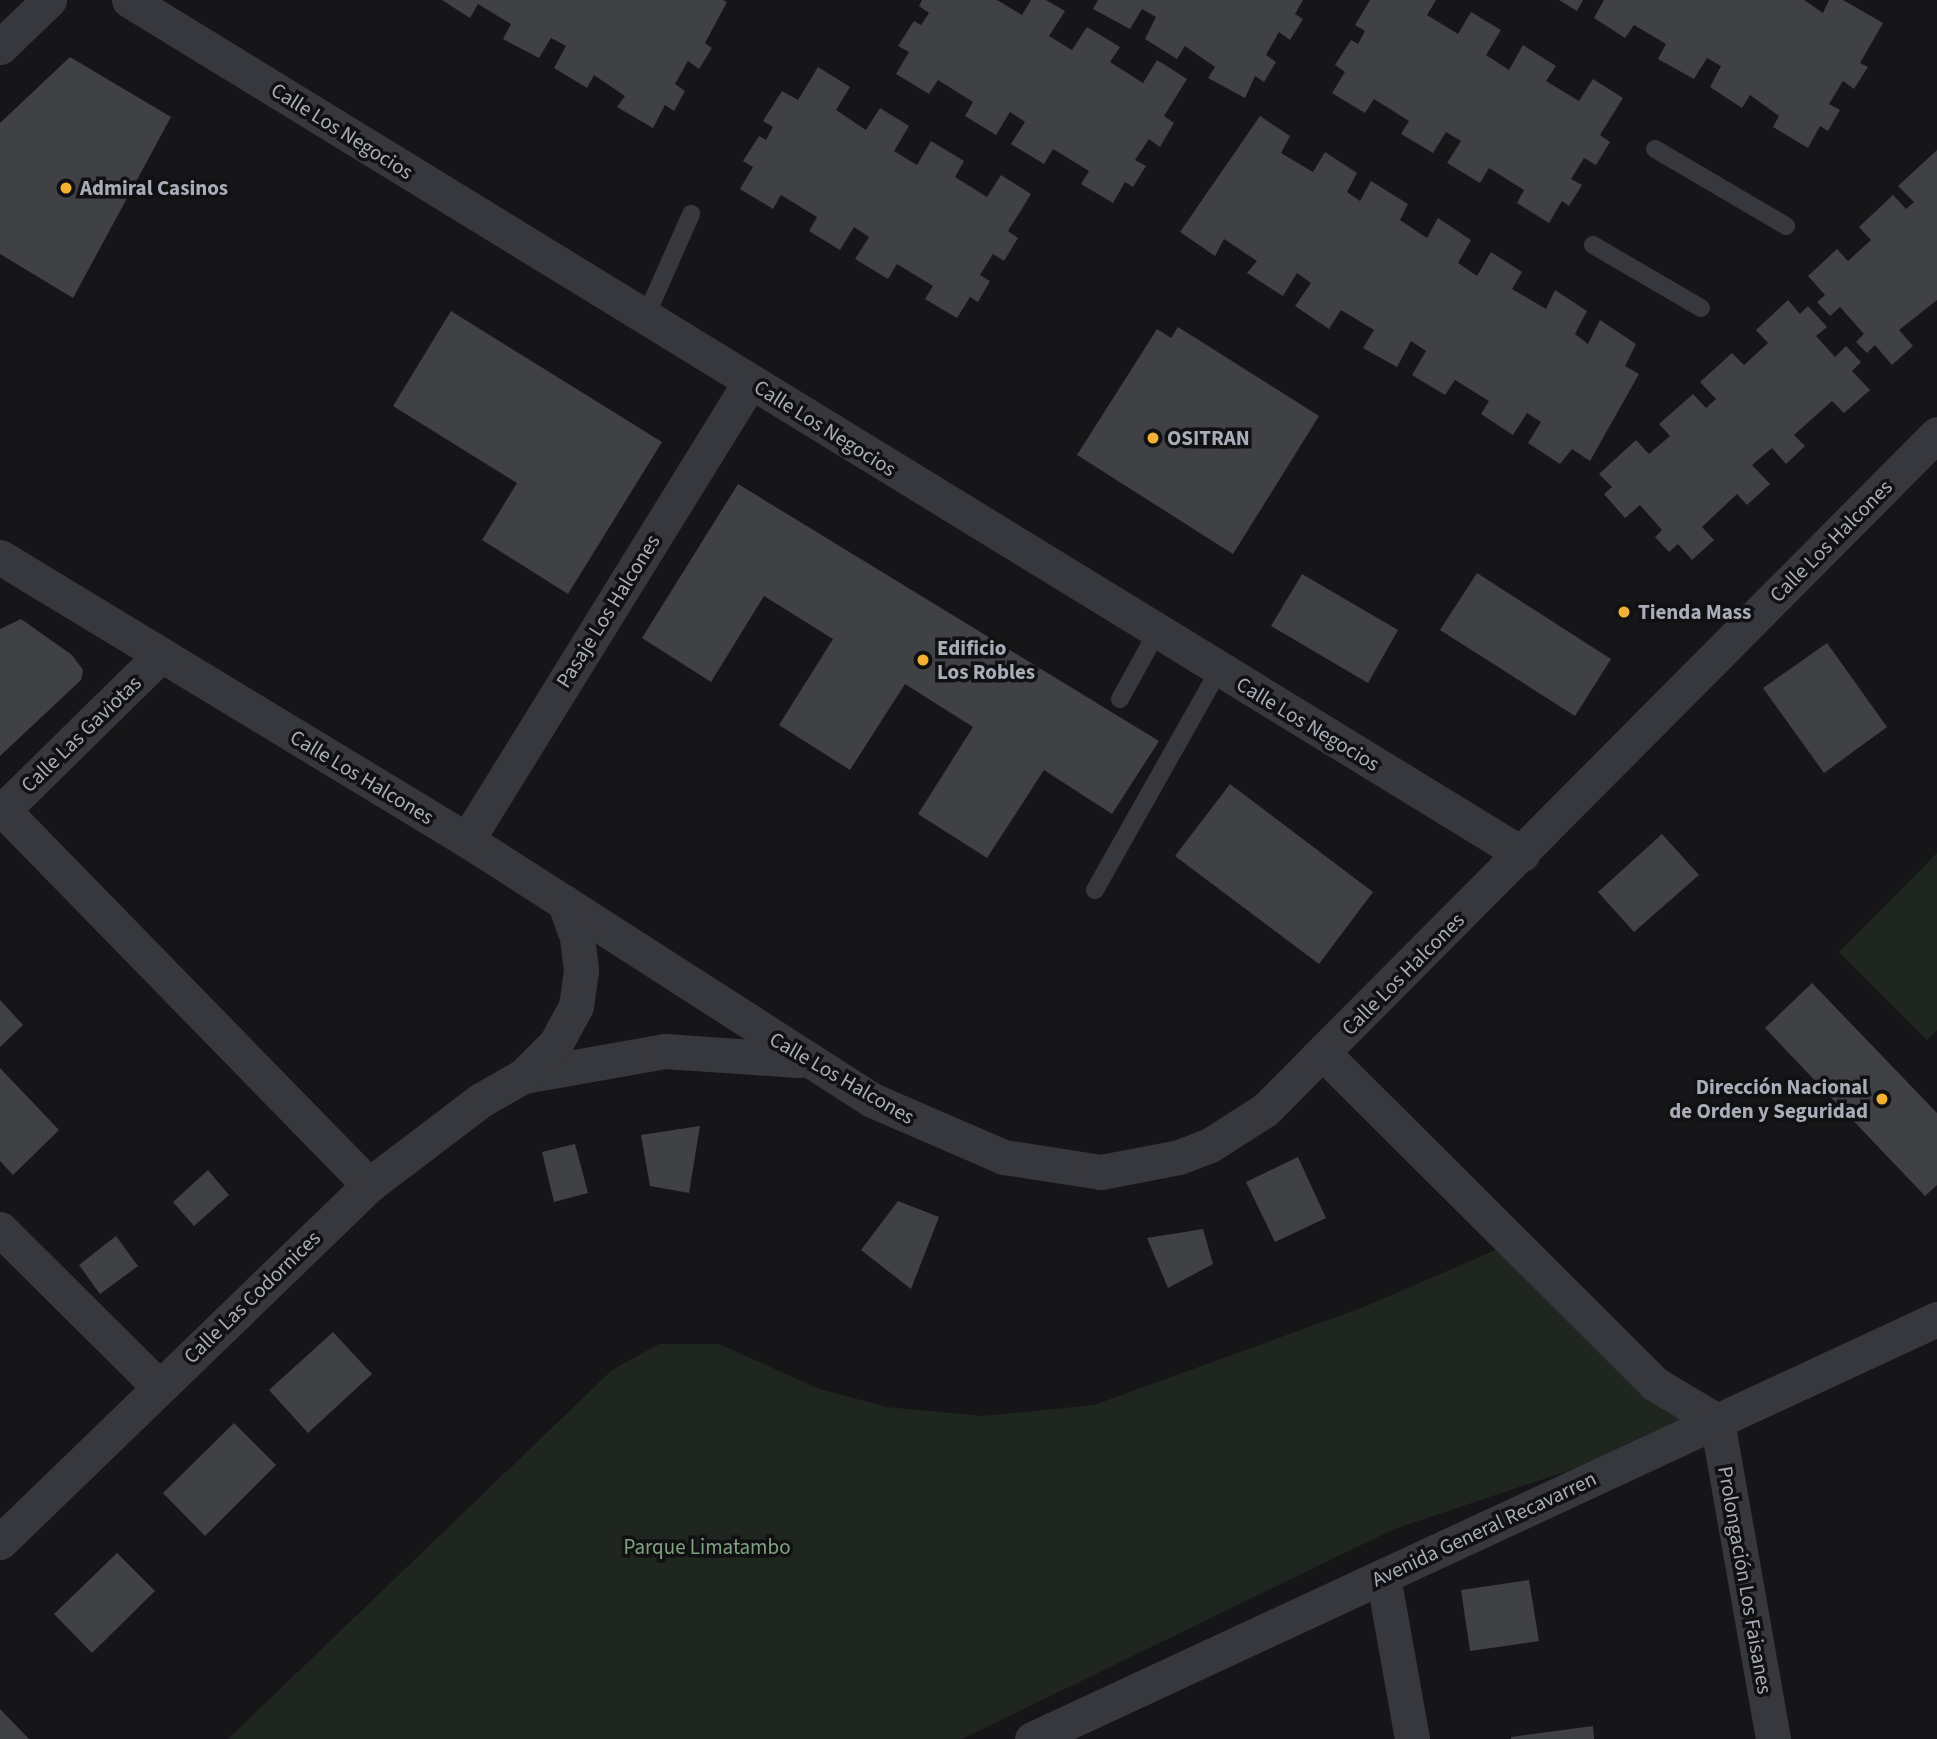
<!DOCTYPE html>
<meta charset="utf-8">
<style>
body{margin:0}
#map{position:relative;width:1937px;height:1739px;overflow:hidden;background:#161618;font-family:"Source Sans 3",sans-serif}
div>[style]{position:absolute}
.green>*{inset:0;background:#1e261f}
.building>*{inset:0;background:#404145}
.lane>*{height:18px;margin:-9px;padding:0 9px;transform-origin:9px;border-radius:9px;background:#37383d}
.street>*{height:35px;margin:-17.5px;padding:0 17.5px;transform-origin:17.5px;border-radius:17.5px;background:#37383d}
.dots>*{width:19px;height:19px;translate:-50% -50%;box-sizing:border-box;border:4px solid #111113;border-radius:50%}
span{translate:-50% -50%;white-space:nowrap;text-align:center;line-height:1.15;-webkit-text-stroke:7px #111113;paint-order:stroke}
.street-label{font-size:21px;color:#a8adb8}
.poi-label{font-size:21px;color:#a8adb8;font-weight:700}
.left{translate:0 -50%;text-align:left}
.right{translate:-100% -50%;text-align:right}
.park-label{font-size:21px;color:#7fa381}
</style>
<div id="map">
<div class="green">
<div style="clip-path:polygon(1937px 853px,1937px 1030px,1927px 1040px,1839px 952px)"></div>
<div style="clip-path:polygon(1514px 1242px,1717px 1421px,1394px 1529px,962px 1739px,228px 1739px,612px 1370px,659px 1344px,719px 1344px,817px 1388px,886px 1407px,983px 1416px,1094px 1405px,1364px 1307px)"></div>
</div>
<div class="building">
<div style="clip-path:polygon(442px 0,723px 0,727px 2px,705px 43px,712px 48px,699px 69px,688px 61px,675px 84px,685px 91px,674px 111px,665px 105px,653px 128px,617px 107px,625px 96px,594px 75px,587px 88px,554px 68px,566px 46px,551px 38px,539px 58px,503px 39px,511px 24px,478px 4px,470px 18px)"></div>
<div style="clip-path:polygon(922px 0,997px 0,1022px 15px,1031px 0,1046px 0,1065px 11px,1049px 36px,1072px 50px,1087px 27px,1120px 47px,1110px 62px,1143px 83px,1157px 60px,1187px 79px,1164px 116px,1174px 123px,1160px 147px,1149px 139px,1135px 160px,1146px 166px,1133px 187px,1125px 182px,1113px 203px,1081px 184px,1089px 171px,1053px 149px,1044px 164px,1011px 144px,1025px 122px,1010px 112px,996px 135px,965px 116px,973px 102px,938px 80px,929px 94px,896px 74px,909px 52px,898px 46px,914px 21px,921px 25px,929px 13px,919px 6px)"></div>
<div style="clip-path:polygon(1098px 0,1303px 0,1295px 14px,1303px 19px,1290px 40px,1279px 32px,1266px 55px,1276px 62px,1264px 82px,1255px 76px,1245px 98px,1208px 78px,1215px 67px,1185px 46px,1177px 59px,1145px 39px,1156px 17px,1142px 9px,1130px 29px,1093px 9px)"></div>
<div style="clip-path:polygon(1370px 0,1436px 0,1427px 15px,1458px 34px,1471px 12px,1501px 30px,1486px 55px,1509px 70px,1523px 45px,1556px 66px,1546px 81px,1579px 101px,1593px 79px,1623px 98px,1600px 135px,1610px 142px,1596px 165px,1584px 158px,1571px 179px,1582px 185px,1569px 206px,1562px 201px,1549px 223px,1517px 203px,1524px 190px,1489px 168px,1480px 183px,1447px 163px,1461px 141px,1446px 132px,1433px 153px,1401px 134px,1409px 121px,1374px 99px,1365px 113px,1332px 93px,1345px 72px,1335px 65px,1351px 40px,1358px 44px,1365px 31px,1355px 25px)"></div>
<div style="clip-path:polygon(1559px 0,1583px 0,1577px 11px)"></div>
<div style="clip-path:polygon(1604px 0,1804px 0,1823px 13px,1829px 0,1843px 0,1883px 23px,1860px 63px,1868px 67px,1854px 89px,1843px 81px,1829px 104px,1840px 110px,1828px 131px,1820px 126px,1808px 148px,1773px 127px,1779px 116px,1750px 95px,1742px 108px,1710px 87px,1721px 66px,1707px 58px,1694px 79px,1658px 59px,1666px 44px,1634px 25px,1625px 38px,1594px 18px)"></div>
<div style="clip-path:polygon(70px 57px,171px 117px,73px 298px,0 254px,0 123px)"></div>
<div style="clip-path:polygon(818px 67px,850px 87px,836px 110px,866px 130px,880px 108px,909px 126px,894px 151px,917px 165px,931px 141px,964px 161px,955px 177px,987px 197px,1001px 175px,1031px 194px,1008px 231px,1018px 238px,1004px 261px,993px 254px,980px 275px,990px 281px,978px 302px,970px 297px,957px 318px,925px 299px,933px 286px,897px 264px,888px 279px,855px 259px,869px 237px,854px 227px,840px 250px,809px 231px,817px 217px,781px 195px,773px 209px,740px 189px,753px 167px,743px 161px,759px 136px,766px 140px,773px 127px,763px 121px,782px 91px,798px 100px)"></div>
<div style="clip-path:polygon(1260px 116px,1290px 136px,1281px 153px,1313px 172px,1325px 152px,1357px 173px,1347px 192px,1360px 201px,1371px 181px,1408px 204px,1400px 220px,1427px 238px,1438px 218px,1471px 240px,1458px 263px,1477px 276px,1491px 252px,1522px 272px,1512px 289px,1546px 309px,1555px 290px,1587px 311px,1575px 334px,1588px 344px,1600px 320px,1636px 344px,1625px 366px,1639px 374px,1590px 461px,1572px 449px,1560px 464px,1528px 443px,1541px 422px,1527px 413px,1513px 435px,1481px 414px,1489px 401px,1455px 380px,1445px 395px,1412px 375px,1426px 351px,1411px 341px,1397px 367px,1363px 348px,1374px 330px,1341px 310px,1329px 329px,1295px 306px,1311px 283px,1297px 273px,1283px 296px,1247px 273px,1257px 261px,1224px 239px,1215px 256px,1180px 232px)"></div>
<div style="clip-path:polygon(1937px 150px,1937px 300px,1899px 330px,1913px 346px,1892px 365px,1875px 345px,1867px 353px,1856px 342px,1864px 334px,1840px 307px,1830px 316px,1817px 302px,1825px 295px,1808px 276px,1837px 249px,1848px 261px,1871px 240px,1859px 227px,1893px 195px,1906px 209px,1914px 202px,1898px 186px)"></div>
<div style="clip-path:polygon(1788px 300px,1800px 314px,1808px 306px,1827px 327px,1816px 336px,1835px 357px,1846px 346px,1861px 362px,1852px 371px,1870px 390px,1844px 413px,1832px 401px,1794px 435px,1805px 446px,1786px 464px,1772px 448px,1752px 465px,1770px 484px,1747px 505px,1737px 494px,1702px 527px,1714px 540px,1692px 560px,1678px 544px,1669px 552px,1655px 537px,1662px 530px,1640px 505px,1625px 518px,1604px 494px,1612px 487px,1599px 474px,1636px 440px,1649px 454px,1670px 436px,1659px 424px,1693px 394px,1706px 408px,1716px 399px,1700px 382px,1732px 353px,1744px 365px,1768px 343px,1756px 330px)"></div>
<div style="clip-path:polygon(451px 311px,662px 442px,568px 594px,482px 540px,517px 483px,393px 406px)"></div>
<div style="clip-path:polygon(1178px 327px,1319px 416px,1233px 554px,1077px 455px,1157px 329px,1171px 338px)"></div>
<div style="clip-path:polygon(738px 484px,1159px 741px,1112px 814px,1044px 770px,987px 858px,918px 814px,973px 727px,905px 684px,850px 770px,779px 725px,833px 639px,764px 596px,711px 682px,642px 638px)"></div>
<div style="clip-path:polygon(1477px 573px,1611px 659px,1575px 716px,1440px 630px)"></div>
<div style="clip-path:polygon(1302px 574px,1398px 630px,1368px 683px,1271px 626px)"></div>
<div style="clip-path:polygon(21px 619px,72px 655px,83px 670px,81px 680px,0 756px,0 629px)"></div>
<div style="clip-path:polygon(1827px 643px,1887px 727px,1824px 773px,1763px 688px)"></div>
<div style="clip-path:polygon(1230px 784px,1373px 892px,1319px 964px,1175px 856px)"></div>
<div style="clip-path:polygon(1662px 834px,1699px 875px,1634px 932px,1598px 892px)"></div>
<div style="clip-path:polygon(1812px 983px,1937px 1113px,1937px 1185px,1925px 1196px,1765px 1028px)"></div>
<div style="clip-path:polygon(0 1000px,23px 1025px,0 1047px)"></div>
<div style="clip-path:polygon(0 1068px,59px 1130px,13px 1175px,0 1161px)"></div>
<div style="clip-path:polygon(700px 1126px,689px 1193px,650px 1186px,641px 1135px)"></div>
<div style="clip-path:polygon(575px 1144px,588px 1193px,554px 1202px,542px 1152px)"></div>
<div style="clip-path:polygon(1298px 1157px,1326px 1218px,1275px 1242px,1246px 1182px)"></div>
<div style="clip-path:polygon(208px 1170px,229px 1195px,194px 1226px,173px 1202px)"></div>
<div style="clip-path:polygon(898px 1201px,939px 1217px,911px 1289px,861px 1250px)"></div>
<div style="clip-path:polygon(1203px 1229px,1213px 1264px,1168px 1288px,1147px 1238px)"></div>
<div style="clip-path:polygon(116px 1236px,138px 1266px,100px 1294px,79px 1265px)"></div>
<div style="clip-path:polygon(333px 1332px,372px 1374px,308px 1433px,269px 1390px)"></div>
<div style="clip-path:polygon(234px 1423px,276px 1465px,205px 1536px,163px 1493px)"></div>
<div style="clip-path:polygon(117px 1553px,155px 1591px,92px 1653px,54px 1614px)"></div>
<div style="clip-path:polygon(1529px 1580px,1539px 1641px,1470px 1651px,1461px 1590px)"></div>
<div style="clip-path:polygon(0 1709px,29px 1739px,0 1739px)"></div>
<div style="clip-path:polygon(1593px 1726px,1594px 1739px,1511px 1739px,1511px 1737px)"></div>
</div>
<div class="lane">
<div style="left:1655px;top:149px;width:152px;rotate:30.4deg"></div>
<div style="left:1593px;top:245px;width:125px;rotate:30.3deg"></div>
<div style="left:645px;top:318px;width:114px;rotate:-66.1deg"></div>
<div style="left:1120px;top:699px;width:77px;rotate:-61.1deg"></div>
<div style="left:1095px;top:890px;width:253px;rotate:-60.6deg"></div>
</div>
<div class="street">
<div style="left:129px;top:0;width:1634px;rotate:31.51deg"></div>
<div style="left:0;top:47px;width:68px;rotate:-43.8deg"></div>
<div style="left:0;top:557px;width:546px;rotate:31.22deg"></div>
<div style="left:467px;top:840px;width:481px;rotate:32.7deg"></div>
<div style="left:872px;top:1100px;width:144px;rotate:23.4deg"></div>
<div style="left:1004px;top:1157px;width:98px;rotate:8.8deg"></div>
<div style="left:1101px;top:1172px;width:79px;rotate:-10.9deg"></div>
<div style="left:1179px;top:1157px;width:33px;rotate:-21deg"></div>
<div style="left:1210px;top:1145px;width:65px;rotate:-32.5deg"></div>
<div style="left:1265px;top:1110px;width:953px;rotate:-45.17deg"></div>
<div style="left:3px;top:810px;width:524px;rotate:45.7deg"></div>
<div style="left:0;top:813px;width:226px;rotate:-44.5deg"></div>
<div style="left:467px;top:840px;width:538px;rotate:-58.29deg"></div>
<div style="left:1324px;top:1054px;width:467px;rotate:44.9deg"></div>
<div style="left:1655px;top:1384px;width:72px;rotate:30.8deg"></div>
<div style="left:1717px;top:1421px;width:323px;rotate:80deg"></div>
<div style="left:524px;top:1076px;width:143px;rotate:-10.1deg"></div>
<div style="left:665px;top:1051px;width:133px;rotate:3.9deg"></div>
<div style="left:0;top:1229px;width:223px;rotate:44.8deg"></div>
<div style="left:0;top:1542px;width:513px;rotate:-44.05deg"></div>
<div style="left:369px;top:1185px;width:141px;rotate:-37.2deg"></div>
<div style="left:481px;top:1100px;width:48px;rotate:-29.7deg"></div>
<div style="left:523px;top:1076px;width:47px;rotate:-45deg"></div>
<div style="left:556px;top:1043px;width:42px;rotate:-61.6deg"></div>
<div style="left:576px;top:1006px;width:36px;rotate:-82deg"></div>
<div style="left:581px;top:970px;width:33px;rotate:-97deg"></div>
<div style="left:577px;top:937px;width:37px;rotate:-110deg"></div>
<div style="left:1383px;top:1576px;width:166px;rotate:79.9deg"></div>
<div style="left:1032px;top:1739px;width:998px;rotate:-24.9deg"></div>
</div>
<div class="dots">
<div style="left:66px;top:188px;background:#f2b134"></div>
<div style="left:1153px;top:438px;background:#f2b134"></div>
<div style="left:1624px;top:612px;background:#f2b134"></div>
<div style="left:923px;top:660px;background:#f2b134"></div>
<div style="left:1882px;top:1099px;background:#f2b134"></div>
</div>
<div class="street-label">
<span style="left:342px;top:131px;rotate:32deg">Calle Los Negocios</span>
<span style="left:825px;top:428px;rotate:32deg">Calle Los Negocios</span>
<span style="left:1831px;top:541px;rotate:-45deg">Calle Los Halcones</span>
<span style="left:608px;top:611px;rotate:-58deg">Pasaje Los Halcones</span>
<span style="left:1308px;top:724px;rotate:31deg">Calle Los Negocios</span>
<span style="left:81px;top:734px;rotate:-44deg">Calle Las Gaviotas</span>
<span style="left:362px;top:777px;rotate:31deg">Calle Los Halcones</span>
<span style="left:1403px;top:974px;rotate:-45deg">Calle Los Halcones</span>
<span style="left:842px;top:1078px;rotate:30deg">Calle Los Halcones</span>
<span style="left:252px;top:1297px;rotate:-44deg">Calle Las Codornices</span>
<span style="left:1484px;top:1529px;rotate:-25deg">Avenida General Recavarren</span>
<span style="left:1745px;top:1580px;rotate:80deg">Prolongación Los Faisanes</span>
</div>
<div class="poi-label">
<span class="left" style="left:80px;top:188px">Admiral Casinos</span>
<span class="left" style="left:1167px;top:438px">OSITRAN</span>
<span class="left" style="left:1638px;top:612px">Tienda Mass</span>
<span class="left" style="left:937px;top:660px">Edificio<br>Los Robles</span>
<span class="right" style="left:1868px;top:1099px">Dirección Nacional<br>de Orden y Seguridad</span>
</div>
<div class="park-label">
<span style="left:707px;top:1547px">Parque Limatambo</span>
</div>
</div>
